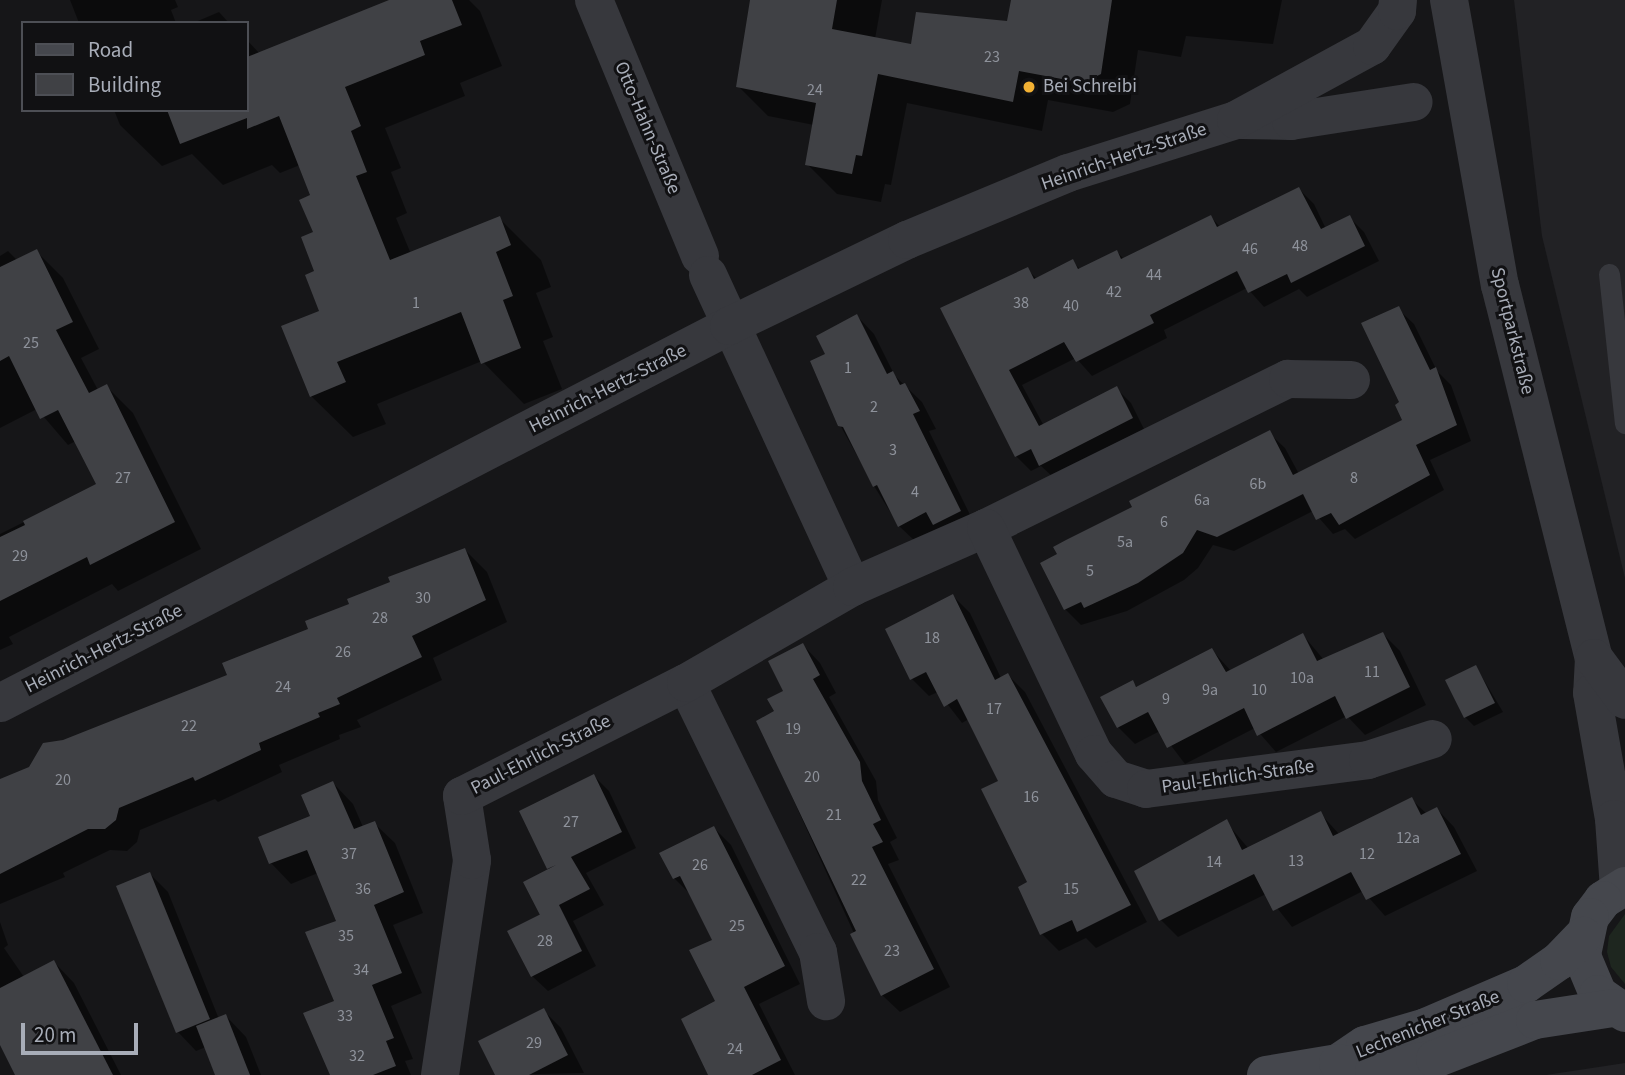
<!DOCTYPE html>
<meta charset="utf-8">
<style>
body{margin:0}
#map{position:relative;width:1625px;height:1075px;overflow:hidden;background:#161618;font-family:"Source Sans 3",sans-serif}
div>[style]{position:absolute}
.built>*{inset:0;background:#222225}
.green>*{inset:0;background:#1e261f}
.shadow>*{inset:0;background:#0007}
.building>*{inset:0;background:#404145}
.lane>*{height:21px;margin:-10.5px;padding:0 10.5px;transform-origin:10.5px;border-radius:10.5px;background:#37383d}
.street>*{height:38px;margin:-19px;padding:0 19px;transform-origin:19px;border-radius:19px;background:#37383d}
.secondary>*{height:38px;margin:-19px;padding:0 19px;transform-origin:19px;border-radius:19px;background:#45474d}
.dots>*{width:19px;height:19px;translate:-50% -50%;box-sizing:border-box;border:4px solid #111113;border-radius:50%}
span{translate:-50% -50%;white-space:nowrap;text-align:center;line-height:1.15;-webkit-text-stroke:6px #111113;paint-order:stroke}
.number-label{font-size:16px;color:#8e929b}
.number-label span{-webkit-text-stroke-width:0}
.poi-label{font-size:19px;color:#a8adb8}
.left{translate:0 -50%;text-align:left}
.street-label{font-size:19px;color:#a8adb8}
.legend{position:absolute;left:21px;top:21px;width:228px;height:91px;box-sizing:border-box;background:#111113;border:2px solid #4d4f55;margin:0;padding:9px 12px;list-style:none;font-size:21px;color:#a8adb8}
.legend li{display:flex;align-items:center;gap:14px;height:35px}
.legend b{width:35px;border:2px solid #4d4f55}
.scale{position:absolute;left:21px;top:1023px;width:117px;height:32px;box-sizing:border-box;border:4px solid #a8adb8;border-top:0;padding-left:9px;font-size:21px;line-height:24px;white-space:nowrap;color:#a8adb8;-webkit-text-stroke:5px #111113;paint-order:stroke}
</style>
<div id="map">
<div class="built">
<div style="clip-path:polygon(1514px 0,1625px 0,1625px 578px,1542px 236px)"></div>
<div style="clip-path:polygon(1625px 1063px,1625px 1075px,1546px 1075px)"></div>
</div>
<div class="green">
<div style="clip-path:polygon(1625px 914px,1625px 984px,1611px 967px,1607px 952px,1609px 936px)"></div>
</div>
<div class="shadow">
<div style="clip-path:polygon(70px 0,175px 0,178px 7px,171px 10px,176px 23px,79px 23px)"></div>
<div style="clip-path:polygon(394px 0,469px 0,480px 11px,502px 66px,460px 83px,465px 96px,385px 128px,401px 168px,391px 172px,407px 213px,396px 218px,411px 254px,499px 218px,541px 260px,551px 287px,536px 293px,553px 337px,543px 341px,562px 389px,524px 404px,482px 361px,377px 404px,386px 424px,353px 437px,311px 396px,321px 312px,313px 196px,300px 165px,280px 173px,272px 165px,223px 185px,192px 154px,162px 166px,120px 125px,114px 110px,247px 110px,247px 40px,260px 54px)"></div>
<div style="clip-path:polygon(752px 0,882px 0,875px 39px,912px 46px,1009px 23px,1013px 0,1282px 0,1273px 44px,1186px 36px,1181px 57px,1138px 50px,1130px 104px,1113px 112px,1048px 100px,1042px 131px,907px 103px,891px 185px,885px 184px,881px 202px,837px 194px,807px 164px,814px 125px,768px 116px,738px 86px)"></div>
<div style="clip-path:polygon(219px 12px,229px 23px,193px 23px)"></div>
<div style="clip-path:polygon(1299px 189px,1314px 204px,1326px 229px,1349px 217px,1364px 232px,1379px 261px,1307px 297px,1299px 289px,1264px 307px,1247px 288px,1164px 330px,1167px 338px,1092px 376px,1076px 358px,1022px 385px,1044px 426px,1116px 388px,1131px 403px,1146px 433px,1055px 479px,1041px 466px,1031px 471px,1016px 456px,942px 309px,1027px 269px,1037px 279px,1072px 261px,1081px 270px,1117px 252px,1124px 259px,1211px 217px,1221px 228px)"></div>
<div style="clip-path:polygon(8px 251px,18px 261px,36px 251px,63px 278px,99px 349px,81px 358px,98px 390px,106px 386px,133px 413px,201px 549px,118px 591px,112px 584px,9px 637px,13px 644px,0 650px,0 534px,98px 485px,76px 441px,68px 445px,37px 409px,0 428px,0 256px)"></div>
<div style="clip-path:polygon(1398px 309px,1414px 324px,1437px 371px,1451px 385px,1471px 441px,1430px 460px,1444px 490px,1355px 539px,1345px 529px,1333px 534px,1313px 511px,1234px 551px,1213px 545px,1198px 568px,1184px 580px,1127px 611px,1081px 625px,1065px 609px,1135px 508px,1269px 433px,1285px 448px,1299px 474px,1405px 421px)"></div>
<div style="clip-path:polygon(857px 316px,874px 334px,895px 376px,922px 402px,936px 429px,929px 431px,977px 529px,917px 543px,899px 526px,874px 486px,840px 425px,827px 354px)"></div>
<div style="clip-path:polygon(465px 550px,487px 572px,507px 622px,433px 658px,442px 680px,357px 720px,361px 727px,339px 735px,340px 739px,279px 765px,282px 772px,218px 802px,215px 799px,140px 830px,137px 842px,127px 851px,110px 850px,63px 873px,65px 877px,0 904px,0 781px,30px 769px,63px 741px,229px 676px,352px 605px)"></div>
<div style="clip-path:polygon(953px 596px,970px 613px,1001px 678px,1008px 675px,1025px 692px,1147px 922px,1096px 948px,1086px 938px,1059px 951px,1042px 934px,1000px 782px,969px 719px,962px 723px,938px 692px,929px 696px,912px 679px)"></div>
<div style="clip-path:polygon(1383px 634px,1400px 651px,1426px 705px,1365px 735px,1347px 716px,1276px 752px,1255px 728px,1185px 764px,1160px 731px,1135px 744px,1118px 727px,1132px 682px,1138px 688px,1212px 650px,1231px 671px,1303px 635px,1324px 660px)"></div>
<div style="clip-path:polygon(803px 645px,820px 663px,836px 693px,829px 697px,876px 781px,878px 800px,897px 838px,890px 842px,899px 860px,888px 864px,950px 987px,900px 1012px,882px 995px,758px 722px,776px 712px)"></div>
<div style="clip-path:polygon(1476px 667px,1503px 712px,1474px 726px,1465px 717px)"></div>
<div style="clip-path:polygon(594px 776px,609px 791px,636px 848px,586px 873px,604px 905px,573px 921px,596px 966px,548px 991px,532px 976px,549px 868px)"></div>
<div style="clip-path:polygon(333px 783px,353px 804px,363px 827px,374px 823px,395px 843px,423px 913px,393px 925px,422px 993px,391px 1006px,413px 1059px,405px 1061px,411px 1075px,332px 1075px,338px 922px,318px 873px,291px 884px,271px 863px,312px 817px)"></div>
<div style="clip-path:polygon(1411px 799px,1427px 814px,1437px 809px,1454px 827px,1477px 871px,1385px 916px,1363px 891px,1292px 927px,1266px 894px,1178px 937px,1161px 920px,1226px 822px,1249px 849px,1320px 813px,1339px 834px)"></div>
<div style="clip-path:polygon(714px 828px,731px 845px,800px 984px,759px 1004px,795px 1075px,710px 1075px,718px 1002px,715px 941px,691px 895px,674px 878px)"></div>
<div style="clip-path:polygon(150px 874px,168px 892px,219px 1019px,226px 1016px,246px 1037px,261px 1075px,217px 1075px,206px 1047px,196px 1051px,178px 1032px,118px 887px)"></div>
<div style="clip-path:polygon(0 922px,8px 945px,4px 948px,24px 977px,54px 962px,74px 983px,121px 1075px,17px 1075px,0 1042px)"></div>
<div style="clip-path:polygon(543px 1010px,561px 1028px,584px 1073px,497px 1075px)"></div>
</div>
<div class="building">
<div style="clip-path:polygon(389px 0,452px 0,462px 25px,420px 41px,425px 55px,345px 87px,361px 126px,351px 131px,367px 172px,356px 176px,390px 260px,500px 216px,511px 245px,496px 252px,513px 296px,503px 300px,521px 348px,481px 364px,461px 312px,337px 362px,346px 382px,310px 397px,281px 326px,319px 311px,305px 275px,314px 271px,301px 237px,313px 232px,299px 200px,310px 195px,279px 116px,247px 129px,247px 118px,180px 144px,167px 110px,247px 110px,247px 57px)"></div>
<div style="clip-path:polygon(750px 0,837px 0,832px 29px,911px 44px,916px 12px,1007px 21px,1011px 0,1112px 0,1101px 74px,1083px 83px,1019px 71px,1013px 102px,878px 74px,862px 156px,856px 155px,852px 174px,805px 165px,816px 103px,736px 87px)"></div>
<div style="clip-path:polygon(1299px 187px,1321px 229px,1350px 215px,1365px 246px,1291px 283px,1287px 274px,1248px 293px,1237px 271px,1150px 315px,1154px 323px,1076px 362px,1064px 342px,1009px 370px,1039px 426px,1117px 386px,1133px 418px,1039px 466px,1031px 449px,1015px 457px,940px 308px,1028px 267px,1034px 279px,1073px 259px,1078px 269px,1117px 250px,1121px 259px,1211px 215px,1217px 227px)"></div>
<div style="clip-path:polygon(37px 249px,73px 322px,56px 330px,89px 393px,107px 384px,175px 522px,90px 565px,87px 557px,0 601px,0 537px,25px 525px,23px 521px,96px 484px,58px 410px,40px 419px,9px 356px,0 361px,0 267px)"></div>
<div style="clip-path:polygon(1399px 306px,1430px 370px,1436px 367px,1457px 425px,1416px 445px,1430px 475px,1339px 525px,1331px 513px,1316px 520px,1303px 494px,1217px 537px,1197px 530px,1183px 553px,1138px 583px,1084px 608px,1081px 602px,1064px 610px,1040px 563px,1057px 554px,1053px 547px,1066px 540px,1132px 507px,1129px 501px,1270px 430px,1293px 475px,1402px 420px,1395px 405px,1399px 402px,1361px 323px)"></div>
<div style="clip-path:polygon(857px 314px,887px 374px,893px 371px,900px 385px,905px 383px,920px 411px,913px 414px,961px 511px,933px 525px,926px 512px,898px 527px,877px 485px,873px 487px,843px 427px,838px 426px,810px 361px,825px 354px,816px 336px)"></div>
<div style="clip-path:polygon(465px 548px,486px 600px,412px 636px,422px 657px,337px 698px,340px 704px,318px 713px,320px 717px,259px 743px,261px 750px,195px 781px,193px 777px,119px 808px,116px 820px,105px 829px,88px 829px,0 874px,0 779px,29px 767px,43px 743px,63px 740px,227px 675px,222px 663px,308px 629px,305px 621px,349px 604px,347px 599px,390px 582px,388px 577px)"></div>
<div style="clip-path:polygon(953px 594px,995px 680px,1008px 673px,1131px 905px,1077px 932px,1072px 920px,1040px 935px,1018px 887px,1027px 882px,981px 789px,998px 781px,957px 699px,944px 707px,926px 672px,910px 680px,885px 629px)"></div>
<div style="clip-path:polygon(1383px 632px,1410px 687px,1346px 719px,1335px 696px,1257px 736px,1244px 708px,1167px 748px,1148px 712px,1117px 728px,1100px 697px,1133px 680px,1136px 687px,1212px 648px,1226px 672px,1303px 633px,1317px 661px)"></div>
<div style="clip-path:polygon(803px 643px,820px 675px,813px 679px,860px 762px,862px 781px,881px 820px,873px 824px,883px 842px,872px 847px,934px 969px,881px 996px,850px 934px,856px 931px,756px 721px,774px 711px,767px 699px,783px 691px,768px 661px)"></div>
<div style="clip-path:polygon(1476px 665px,1495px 703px,1464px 718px,1445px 680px)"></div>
<div style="clip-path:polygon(594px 774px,622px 832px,571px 857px,590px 889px,559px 905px,582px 951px,531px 977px,507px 931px,545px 912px,540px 915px,523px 882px,556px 865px,547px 869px,519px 811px)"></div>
<div style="clip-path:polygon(333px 781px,354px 829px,375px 821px,404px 892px,374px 905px,402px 973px,372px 985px,394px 1038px,386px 1041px,396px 1066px,373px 1075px,330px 1075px,303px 1013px,334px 1001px,305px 932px,336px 921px,307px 850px,269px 864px,258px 837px,310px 816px,301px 795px)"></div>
<div style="clip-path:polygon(1412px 797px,1421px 815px,1437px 807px,1461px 854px,1366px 900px,1351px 872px,1273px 911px,1254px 874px,1159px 921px,1134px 871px,1227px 819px,1242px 850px,1321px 811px,1333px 836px)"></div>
<div style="clip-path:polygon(714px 826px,785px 966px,744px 987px,781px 1060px,752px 1075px,708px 1075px,681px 1019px,715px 1001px,689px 950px,712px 940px,680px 876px,673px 879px,659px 853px)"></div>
<div style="clip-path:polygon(150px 872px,210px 1019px,176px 1033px,116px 886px)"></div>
<div style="clip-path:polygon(54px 960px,113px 1075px,15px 1075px,0 1045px,0 988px)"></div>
<div style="clip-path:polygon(544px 1008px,568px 1055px,529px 1075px,495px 1075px,478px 1041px)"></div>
<div style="clip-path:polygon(226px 1014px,250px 1075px,215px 1075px,196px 1026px)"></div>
</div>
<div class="lane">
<div style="left:1609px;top:274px;width:150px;rotate:83.9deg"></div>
</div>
<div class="street">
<div style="left:594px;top:0;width:277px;rotate:67.5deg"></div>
<div style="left:1449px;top:0;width:290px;rotate:79.9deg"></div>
<div style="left:1500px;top:285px;width:385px;rotate:75.9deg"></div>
<div style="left:1594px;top:658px;width:35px;rotate:93deg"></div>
<div style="left:1592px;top:693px;width:128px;rotate:80.1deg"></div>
<div style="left:1614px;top:819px;width:69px;rotate:85.9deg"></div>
<div style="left:1241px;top:120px;width:50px;rotate:1.1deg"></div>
<div style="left:1291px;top:121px;width:124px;rotate:-8.8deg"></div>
<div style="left:708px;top:275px;width:344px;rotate:65.2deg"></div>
<div style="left:986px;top:528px;width:337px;rotate:-26.3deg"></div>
<div style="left:1288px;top:379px;width:63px;rotate:0.9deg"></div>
<div style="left:1594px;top:658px;width:52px;rotate:53.6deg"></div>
<div style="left:686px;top:683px;width:300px;rotate:63.9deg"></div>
<div style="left:818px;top:952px;width:50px;rotate:80.7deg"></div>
<div style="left:0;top:703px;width:821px;rotate:-27.35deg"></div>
<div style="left:729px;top:326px;width:198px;rotate:-25.8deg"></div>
<div style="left:907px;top:240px;width:174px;rotate:-22.6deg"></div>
<div style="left:1068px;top:173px;width:176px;rotate:-17.5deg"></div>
<div style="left:1236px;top:120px;width:155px;rotate:-28.6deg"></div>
<div style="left:1372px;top:46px;width:43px;rotate:-54.5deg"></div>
<div style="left:1397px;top:11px;width:11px;rotate:-85deg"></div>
<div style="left:440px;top:1075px;width:217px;rotate:-81.5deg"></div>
<div style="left:472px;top:860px;width:65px;rotate:-98.9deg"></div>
<div style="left:462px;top:796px;width:251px;rotate:-26.8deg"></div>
<div style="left:686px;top:683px;width:192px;rotate:-30deg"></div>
<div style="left:852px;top:587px;width:146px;rotate:-23.8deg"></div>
<div style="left:986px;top:528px;width:250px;rotate:64.5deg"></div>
<div style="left:1094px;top:754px;width:33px;rotate:49deg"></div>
<div style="left:1116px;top:779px;width:32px;rotate:18deg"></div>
<div style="left:1146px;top:789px;width:224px;rotate:-7.4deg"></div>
<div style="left:1368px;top:760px;width:68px;rotate:-17.9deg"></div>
</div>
<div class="secondary">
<div style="left:1625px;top:886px;width:26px;rotate:148deg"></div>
<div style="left:1603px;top:900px;width:21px;rotate:127deg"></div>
<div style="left:1590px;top:917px;width:40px;rotate:102deg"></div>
<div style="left:1582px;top:956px;width:41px;rotate:67.2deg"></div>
<div style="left:1598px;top:994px;width:33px;rotate:35deg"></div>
<div style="left:1338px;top:1063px;width:32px;rotate:-34deg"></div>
<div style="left:1365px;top:1045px;width:64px;rotate:-16.4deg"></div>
<div style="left:1426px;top:1027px;width:109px;rotate:-23.3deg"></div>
<div style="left:1526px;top:984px;width:40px;rotate:-34.9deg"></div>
<div style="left:1559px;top:961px;width:35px;rotate:-46deg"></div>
<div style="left:1266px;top:1075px;width:73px;rotate:-9.5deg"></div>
<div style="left:1338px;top:1063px;width:37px;rotate:11deg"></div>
<div style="left:1374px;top:1070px;width:62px;rotate:-10.2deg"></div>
<div style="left:1435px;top:1059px;width:107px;rotate:-21.3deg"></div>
<div style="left:1535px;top:1020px;width:79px;rotate:-8.7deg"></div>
</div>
<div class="dots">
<div style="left:1029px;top:87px;background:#f2b134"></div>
</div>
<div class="number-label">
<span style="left:992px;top:57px">23</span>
<span style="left:815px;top:90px">24</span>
<span style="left:1300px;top:246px">48</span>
<span style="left:1250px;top:249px">46</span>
<span style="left:1154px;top:275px">44</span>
<span style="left:1114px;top:292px">42</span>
<span style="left:416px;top:303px">1</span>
<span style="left:1021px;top:303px">38</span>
<span style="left:1071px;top:306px">40</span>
<span style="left:31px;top:343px">25</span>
<span style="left:848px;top:368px">1</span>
<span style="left:874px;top:407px">2</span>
<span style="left:893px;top:450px">3</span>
<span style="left:123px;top:478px">27</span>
<span style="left:1354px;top:478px">8</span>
<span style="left:1258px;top:484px">6b</span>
<span style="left:915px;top:492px">4</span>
<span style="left:1202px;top:500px">6a</span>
<span style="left:1164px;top:522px">6</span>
<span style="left:1125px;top:542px">5a</span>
<span style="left:20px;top:556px">29</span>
<span style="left:1090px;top:571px">5</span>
<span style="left:423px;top:598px">30</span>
<span style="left:380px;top:618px">28</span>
<span style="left:932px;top:638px">18</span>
<span style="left:343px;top:652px">26</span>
<span style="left:1372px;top:672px">11</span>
<span style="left:1302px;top:678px">10a</span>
<span style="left:283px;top:687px">24</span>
<span style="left:1210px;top:690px">9a</span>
<span style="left:1259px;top:690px">10</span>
<span style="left:1166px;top:699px">9</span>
<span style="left:994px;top:709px">17</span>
<span style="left:189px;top:726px">22</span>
<span style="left:793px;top:729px">19</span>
<span style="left:812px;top:777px">20</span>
<span style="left:63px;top:780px">20</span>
<span style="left:1031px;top:797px">16</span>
<span style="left:834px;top:815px">21</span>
<span style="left:571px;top:822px">27</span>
<span style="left:1408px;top:838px">12a</span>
<span style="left:349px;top:854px">37</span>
<span style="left:1367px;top:854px">12</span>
<span style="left:1296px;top:861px">13</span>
<span style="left:1214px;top:862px">14</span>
<span style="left:700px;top:865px">26</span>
<span style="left:859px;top:880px">22</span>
<span style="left:363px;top:889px">36</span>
<span style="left:1071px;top:889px">15</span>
<span style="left:737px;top:926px">25</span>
<span style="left:346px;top:936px">35</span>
<span style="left:545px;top:941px">28</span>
<span style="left:892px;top:951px">23</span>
<span style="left:361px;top:970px">34</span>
<span style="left:345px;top:1016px">33</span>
<span style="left:534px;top:1043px">29</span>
<span style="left:735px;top:1049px">24</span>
<span style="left:357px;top:1056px">32</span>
</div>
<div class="poi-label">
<span class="left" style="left:1043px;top:87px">Bei Schreibi</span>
</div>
<div class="street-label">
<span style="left:647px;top:128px;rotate:67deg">Otto-Hahn-Straße</span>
<span style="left:1124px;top:157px;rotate:-19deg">Heinrich-Hertz-Straße</span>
<span style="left:1512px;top:331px;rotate:76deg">Sportparkstraße</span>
<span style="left:608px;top:389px;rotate:-27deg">Heinrich-Hertz-Straße</span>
<span style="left:104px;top:649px;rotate:-27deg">Heinrich-Hertz-Straße</span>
<span style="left:541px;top:755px;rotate:-27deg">Paul-Ehrlich-Straße</span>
<span style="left:1238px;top:777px;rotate:-8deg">Paul-Ehrlich-Straße</span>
<span style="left:1428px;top:1025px;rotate:-22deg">Lechenicher Straße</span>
</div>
<ul class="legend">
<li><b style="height:9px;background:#45474d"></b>Road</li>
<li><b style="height:19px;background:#404145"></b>Building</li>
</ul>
<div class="scale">20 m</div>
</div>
